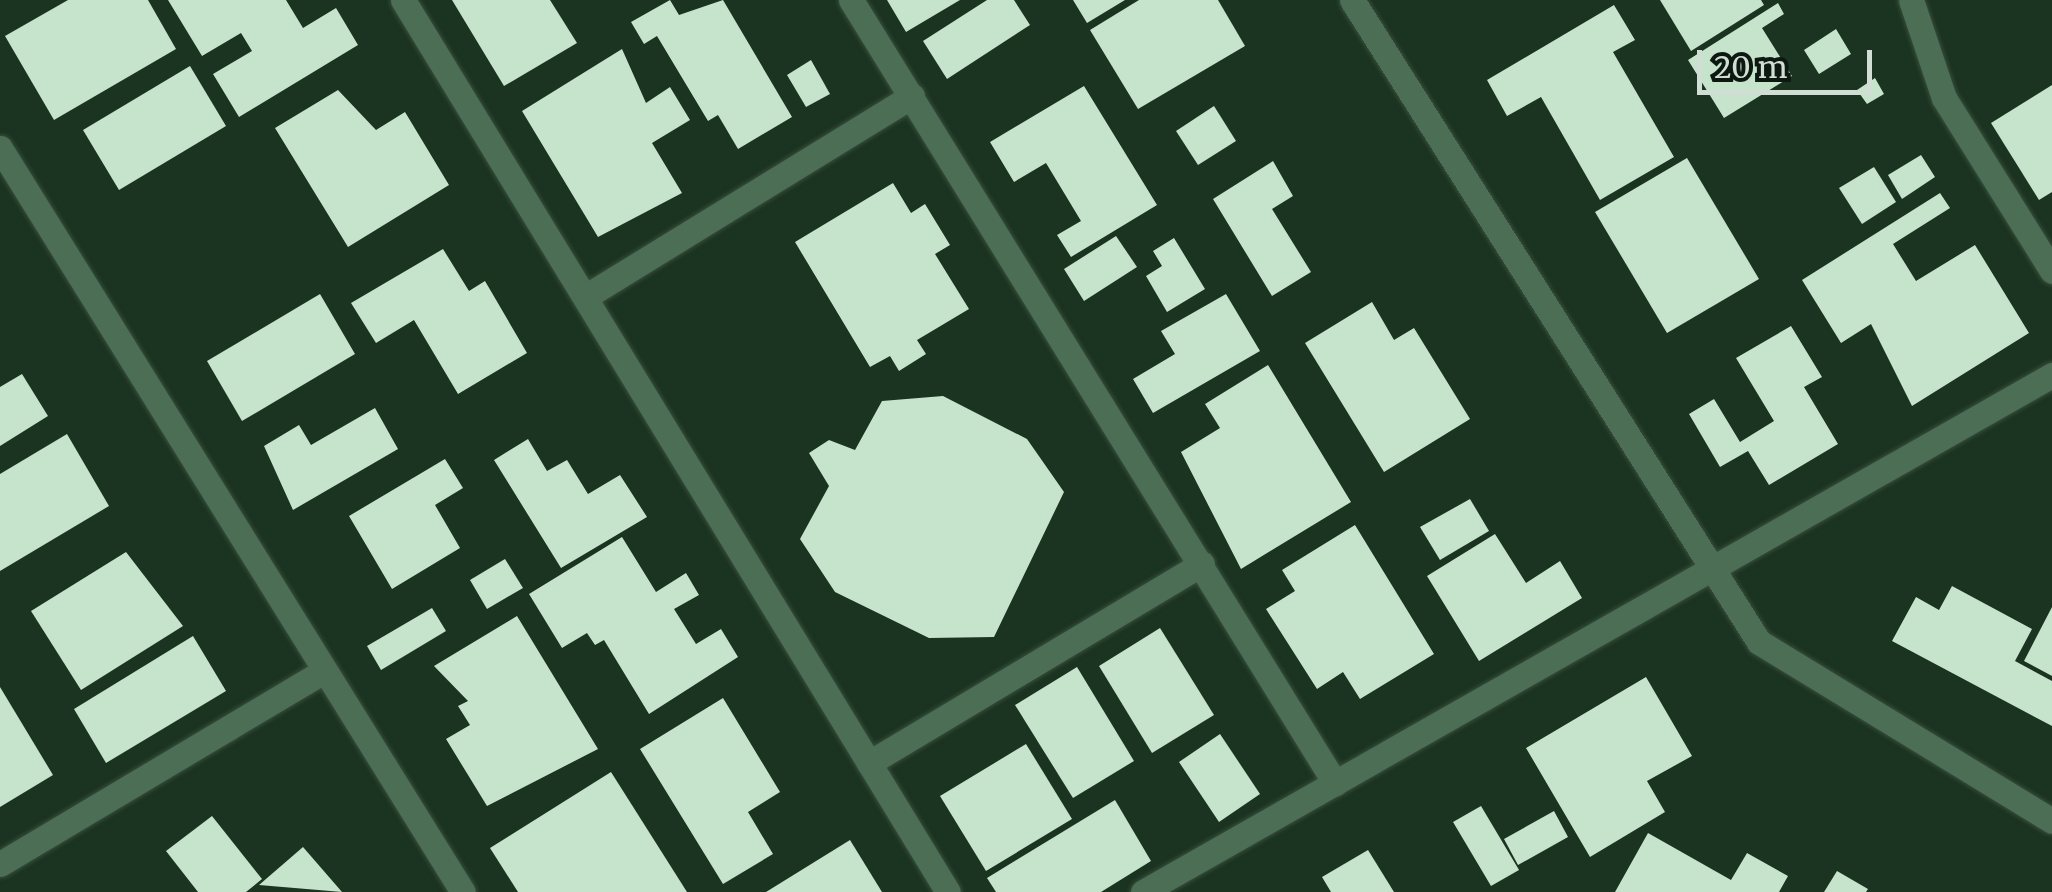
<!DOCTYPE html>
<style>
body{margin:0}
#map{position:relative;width:2052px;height:892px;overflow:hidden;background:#1b3321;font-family:Merriweather,serif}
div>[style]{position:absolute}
.building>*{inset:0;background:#c6e3cc}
.roads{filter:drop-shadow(0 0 2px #384e3d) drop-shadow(0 0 2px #384e3d)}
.minor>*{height:25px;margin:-12.5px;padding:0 12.5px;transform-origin:12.5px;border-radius:12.5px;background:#4b6e54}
span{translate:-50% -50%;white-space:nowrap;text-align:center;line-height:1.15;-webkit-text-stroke:10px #0d1810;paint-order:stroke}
.scale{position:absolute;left:1697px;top:50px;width:175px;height:45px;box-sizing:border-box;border:5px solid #d0ded3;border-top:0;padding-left:12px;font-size:30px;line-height:35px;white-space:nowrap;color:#d0ded3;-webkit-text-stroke:8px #0d1810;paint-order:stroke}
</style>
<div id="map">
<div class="building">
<div style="clip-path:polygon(68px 0,148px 0,176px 49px,54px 120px,5px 36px)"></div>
<div style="clip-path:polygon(168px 0,286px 0,303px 28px,336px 8px,358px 45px,239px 117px,213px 74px,252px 51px,241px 33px,202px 56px)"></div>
<div style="clip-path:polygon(452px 0,550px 0,577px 43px,504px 86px)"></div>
<div style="clip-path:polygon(670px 0,679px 15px,723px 0,792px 117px,738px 149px,718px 115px,708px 121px,657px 36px,644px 44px,631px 22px)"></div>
<div style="clip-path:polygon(887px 0,960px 0,906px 32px)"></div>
<div style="clip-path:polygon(987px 0,1014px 0,1030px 25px,947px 79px,923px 41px)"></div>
<div style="clip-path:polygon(1073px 0,1125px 0,1087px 23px)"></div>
<div style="clip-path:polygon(1139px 0,1218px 0,1245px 46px,1138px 109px,1090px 30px)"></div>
<div style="clip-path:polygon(1660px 0,1761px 0,1764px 5px,1691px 51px)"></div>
<div style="clip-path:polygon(1778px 3px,1784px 14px,1762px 28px,1792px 76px,1724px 118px,1688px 60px)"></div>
<div style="clip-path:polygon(1614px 5px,1635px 40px,1613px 52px,1674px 157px,1600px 200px,1541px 97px,1507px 116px,1487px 80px)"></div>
<div style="clip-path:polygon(1836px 29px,1851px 54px,1819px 74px,1804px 50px)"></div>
<div style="clip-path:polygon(622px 49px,646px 103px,670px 87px,690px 120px,652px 143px,682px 193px,598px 237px,522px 111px)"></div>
<div style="clip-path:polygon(811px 60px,830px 94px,806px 107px,787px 75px)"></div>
<div style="clip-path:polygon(190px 66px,226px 126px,119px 190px,83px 130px)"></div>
<div style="clip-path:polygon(1875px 78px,1884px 94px,1867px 104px,1857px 90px)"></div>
<div style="clip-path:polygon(2052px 85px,2052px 192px,2039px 200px,1991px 123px)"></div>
<div style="clip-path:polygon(1084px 86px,1157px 205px,1071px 257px,1057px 235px,1081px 221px,1046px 163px,1014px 182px,990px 142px)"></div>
<div style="clip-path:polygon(338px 90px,376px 130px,405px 112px,449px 185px,348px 247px,275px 128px)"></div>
<div style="clip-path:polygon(1214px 106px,1236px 141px,1198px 165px,1176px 131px)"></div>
<div style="clip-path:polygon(1921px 155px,1935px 177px,1902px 199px,1888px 175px)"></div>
<div style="clip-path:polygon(1687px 158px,1759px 279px,1667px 333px,1595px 212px)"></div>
<div style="clip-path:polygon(1273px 161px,1293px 196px,1272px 209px,1311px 272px,1272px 296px,1213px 199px)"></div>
<div style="clip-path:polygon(1874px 167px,1896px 202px,1862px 224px,1839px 188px)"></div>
<div style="clip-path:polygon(893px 183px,911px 213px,925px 204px,950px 245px,935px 254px,969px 309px,917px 340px,926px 354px,899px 371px,890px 356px,870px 367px,795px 242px)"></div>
<div style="clip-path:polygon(1940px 193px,1950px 208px,1893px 244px,1916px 281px,1975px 245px,2029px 333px,1912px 406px,1871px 324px,1841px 343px,1802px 280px)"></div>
<div style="clip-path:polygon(1116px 236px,1137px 267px,1084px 301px,1064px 269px)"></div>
<div style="clip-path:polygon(1174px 238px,1205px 289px,1167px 312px,1146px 276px,1162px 266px,1153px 251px)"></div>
<div style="clip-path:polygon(443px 249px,469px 291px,485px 281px,527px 353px,458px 394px,414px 320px,376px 343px,351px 303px)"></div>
<div style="clip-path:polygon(320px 294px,355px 354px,242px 421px,207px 361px)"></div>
<div style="clip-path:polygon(1226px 294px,1260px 351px,1153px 413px,1133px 379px,1175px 354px,1161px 331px)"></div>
<div style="clip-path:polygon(1372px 302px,1394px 340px,1414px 328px,1470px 419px,1384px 472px,1305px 343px)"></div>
<div style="clip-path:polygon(1791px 326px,1822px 377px,1804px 387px,1838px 444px,1769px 485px,1748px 451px,1720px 467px,1689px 414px,1714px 399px,1740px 442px,1774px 421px,1736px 358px)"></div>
<div style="clip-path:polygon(1268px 365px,1351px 502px,1241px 569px,1181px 452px,1220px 428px,1205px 404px)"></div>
<div style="clip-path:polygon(22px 374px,48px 416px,0 446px,0 387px)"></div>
<div style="clip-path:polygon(943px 396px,1027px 439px,1064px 492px,994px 637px,929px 638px,835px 592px,800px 539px,829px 486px,809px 453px,829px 440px,855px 450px,882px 401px)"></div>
<div style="clip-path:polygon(375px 408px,398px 449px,293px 510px,264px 446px,299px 425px,311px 445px)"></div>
<div style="clip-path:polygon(67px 434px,109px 506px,0 571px,0 474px)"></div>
<div style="clip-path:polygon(528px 439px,547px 471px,567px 460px,588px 494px,620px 475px,647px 517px,561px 568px,494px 460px)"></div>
<div style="clip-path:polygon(445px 459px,463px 488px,435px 505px,460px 548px,392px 589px,349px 516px)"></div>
<div style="clip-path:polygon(1470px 499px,1489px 531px,1440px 560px,1420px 527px)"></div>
<div style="clip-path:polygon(1355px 525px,1434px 654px,1360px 699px,1343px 672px,1317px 689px,1266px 609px,1295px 591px,1282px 570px)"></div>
<div style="clip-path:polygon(1495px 534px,1526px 583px,1560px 561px,1582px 598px,1479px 661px,1427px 576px)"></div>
<div style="clip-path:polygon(622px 537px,656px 592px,686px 573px,699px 595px,674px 609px,696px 644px,721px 629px,738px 657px,649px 714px,604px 640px,595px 645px,587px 633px,562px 648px,529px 594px)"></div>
<div style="clip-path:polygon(126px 552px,183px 626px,81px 690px,31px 611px)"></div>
<div style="clip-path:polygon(505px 559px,523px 588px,487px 609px,470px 580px)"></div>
<div style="clip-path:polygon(1952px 586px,2032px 629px,2015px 661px,2052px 681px,2052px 726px,1892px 641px,1916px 597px,1939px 610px)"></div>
<div style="clip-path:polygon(2052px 607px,2052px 676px,2024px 661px)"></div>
<div style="clip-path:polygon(432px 608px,446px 631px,381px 670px,367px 646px)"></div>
<div style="clip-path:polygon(517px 616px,598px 749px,487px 806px,446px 739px,470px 725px,458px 706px,468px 701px,434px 666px)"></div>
<div style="clip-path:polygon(1160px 628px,1214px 715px,1152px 753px,1099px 666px)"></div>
<div style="clip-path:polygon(193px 636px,226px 691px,106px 763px,74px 709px)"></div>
<div style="clip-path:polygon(1077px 667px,1134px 761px,1073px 798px,1015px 705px)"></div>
<div style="clip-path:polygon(1646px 677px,1692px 756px,1647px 781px,1665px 812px,1590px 857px,1526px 748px)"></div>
<div style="clip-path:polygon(0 687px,53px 775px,0 807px)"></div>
<div style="clip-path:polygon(723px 698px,780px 792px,748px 812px,773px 854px,723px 884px,640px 749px)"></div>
<div style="clip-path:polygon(1220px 734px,1260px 794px,1219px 822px,1179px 762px)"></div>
<div style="clip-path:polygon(1026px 744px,1072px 819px,986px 871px,940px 796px)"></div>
<div style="clip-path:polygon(611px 772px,687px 892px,518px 892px,490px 848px)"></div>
<div style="clip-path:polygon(1115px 800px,1151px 861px,1101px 892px,996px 892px,987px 878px)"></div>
<div style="clip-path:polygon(1481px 806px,1519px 870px,1491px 886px,1453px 822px)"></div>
<div style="clip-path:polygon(1554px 811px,1568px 837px,1518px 865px,1504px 839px)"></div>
<div style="clip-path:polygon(212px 816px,262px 879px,246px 892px,198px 892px,166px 851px)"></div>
<div style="clip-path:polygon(1648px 833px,1731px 880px,1747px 853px,1788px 876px,1779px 892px,1615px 892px)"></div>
<div style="clip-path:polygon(850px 840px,882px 892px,766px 892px)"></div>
<div style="clip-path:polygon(303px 847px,342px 892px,259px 885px)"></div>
<div style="clip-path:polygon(1368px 850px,1394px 892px,1331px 892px,1322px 877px)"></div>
<div style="clip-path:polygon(1837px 871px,1868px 889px,1866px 892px,1824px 892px)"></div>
</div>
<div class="roads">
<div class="minor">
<div style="left:403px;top:0;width:1045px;rotate:58.58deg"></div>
<div style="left:851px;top:0;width:921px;rotate:58.28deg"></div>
<div style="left:1352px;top:0;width:760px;rotate:57.63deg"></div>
<div style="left:1759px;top:642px;width:343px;rotate:31.4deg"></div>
<div style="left:1911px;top:0;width:103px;rotate:71.4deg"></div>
<div style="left:1944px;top:98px;width:204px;rotate:58deg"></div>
<div style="left:0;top:148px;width:876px;rotate:58.11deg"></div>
<div style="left:585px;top:297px;width:384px;rotate:-31.6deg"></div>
<div style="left:869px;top:763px;width:388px;rotate:-30.9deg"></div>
<div style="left:0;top:864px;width:378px;rotate:-30.8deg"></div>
<div style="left:1143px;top:892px;width:1046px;rotate:-29.63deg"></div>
</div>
</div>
<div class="scale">20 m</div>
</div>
